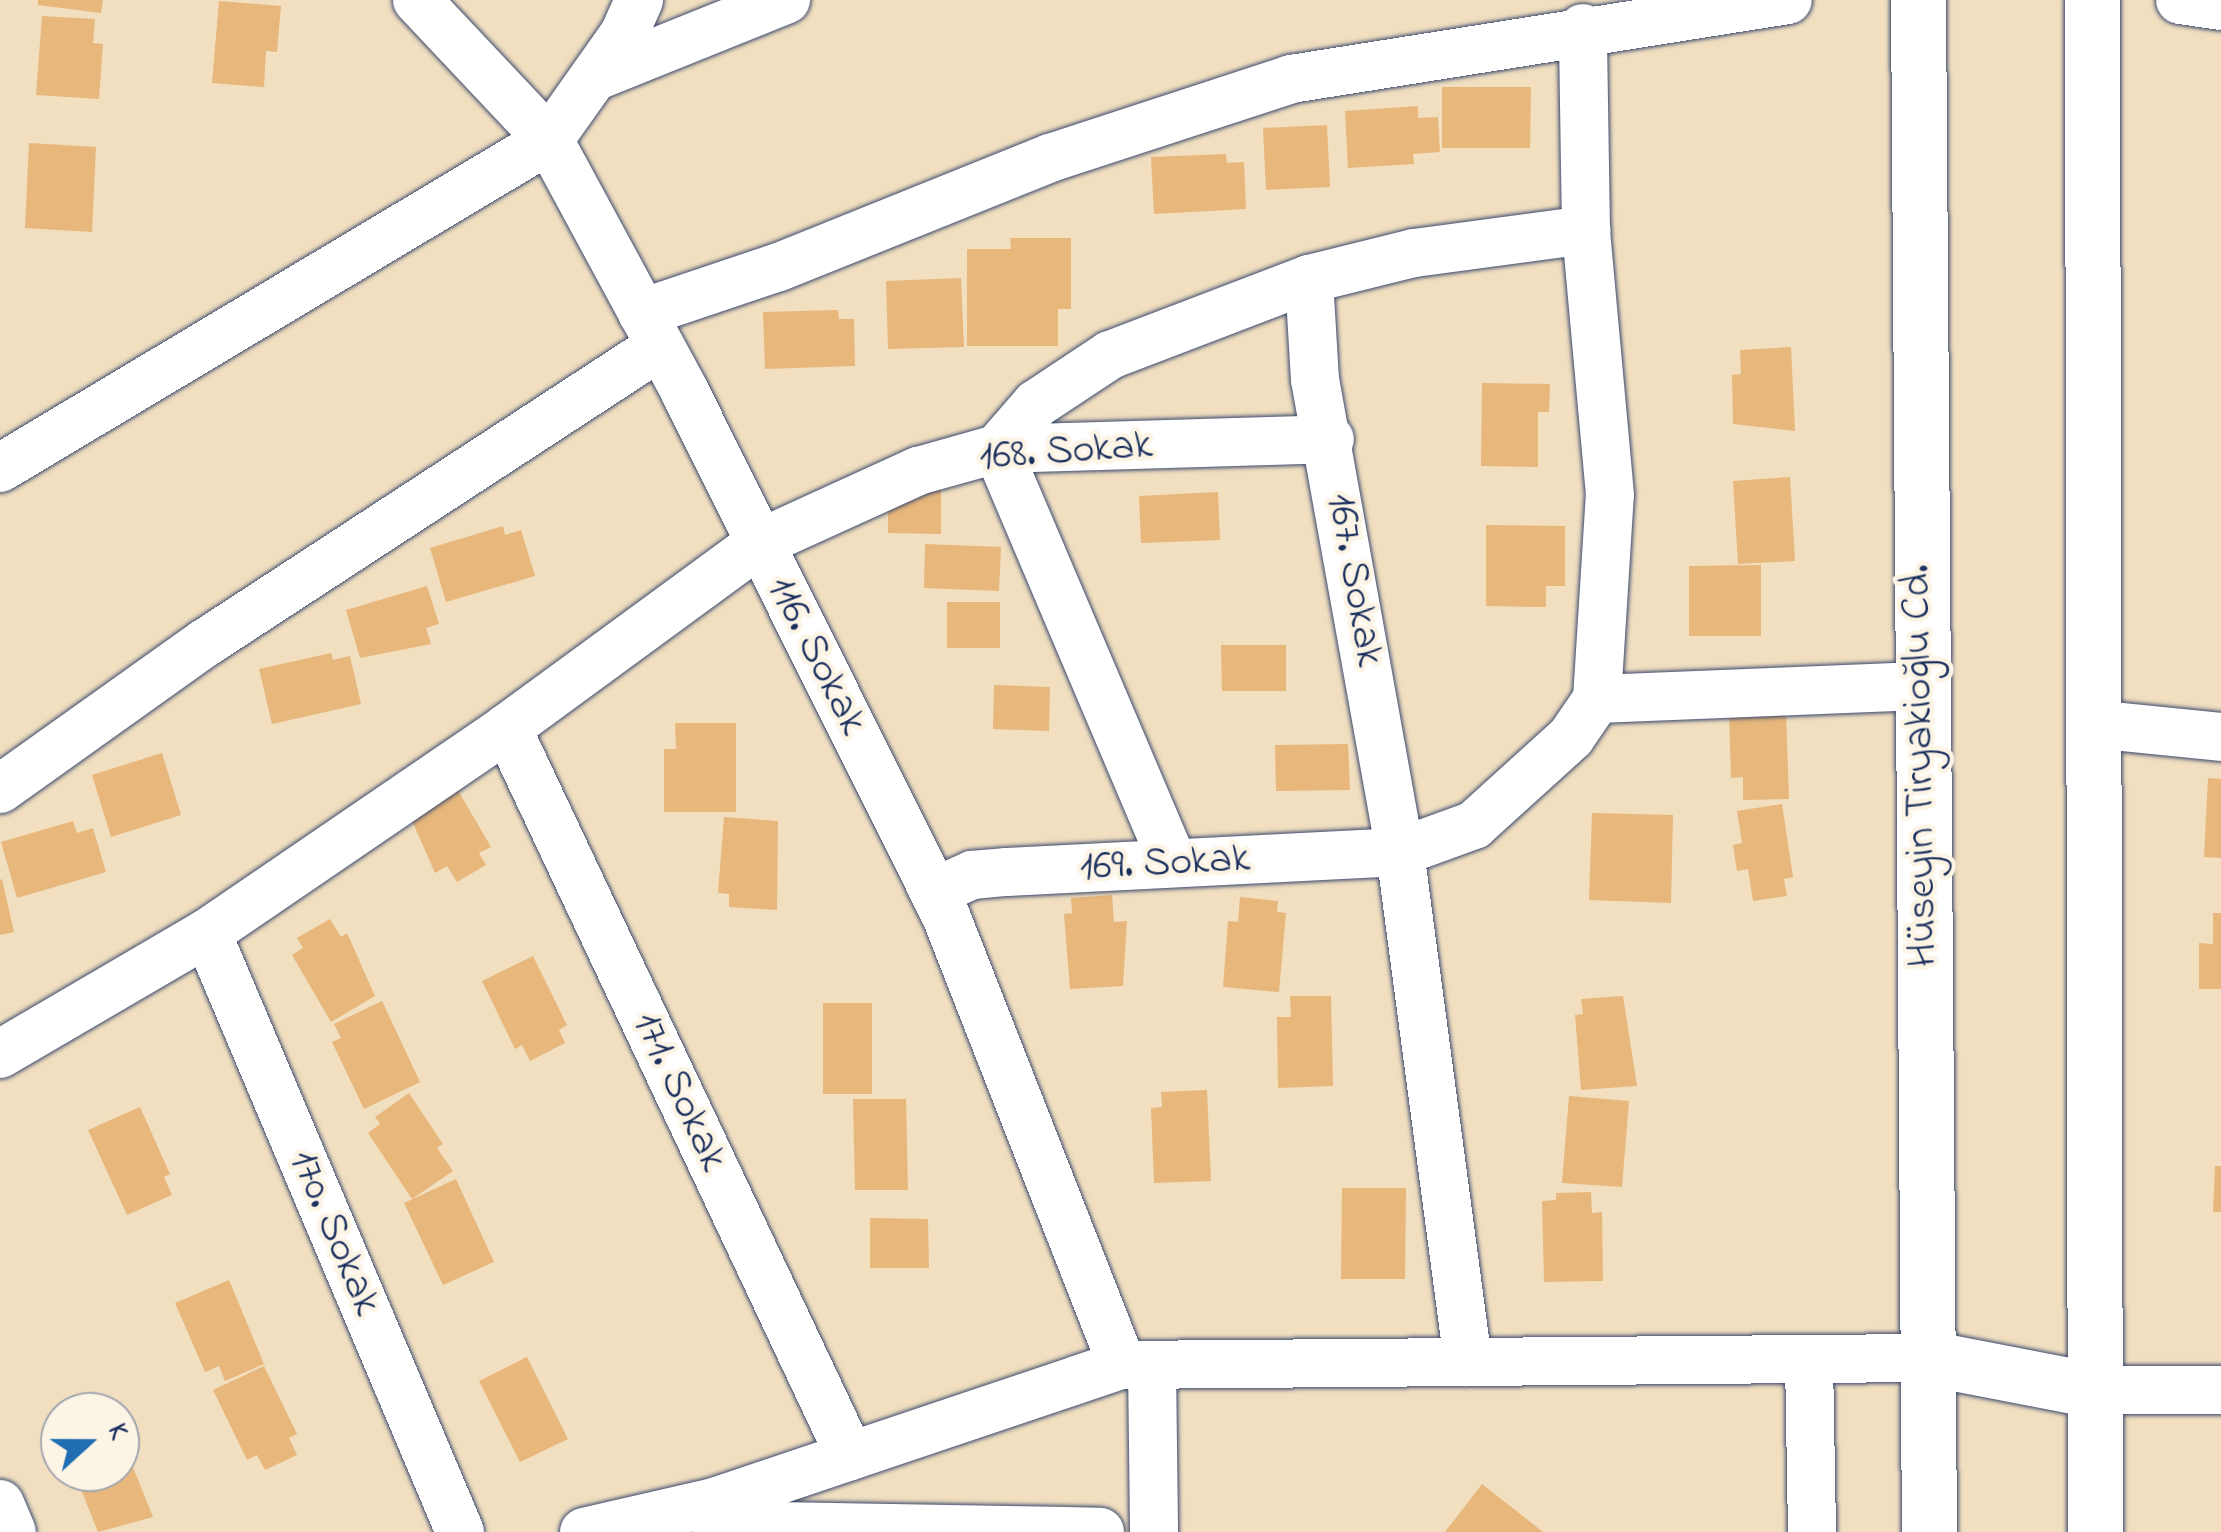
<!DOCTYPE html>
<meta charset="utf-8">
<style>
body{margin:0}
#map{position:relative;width:2221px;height:1532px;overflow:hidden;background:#f1dfc0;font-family:"Indie Flower",sans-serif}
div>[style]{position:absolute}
.building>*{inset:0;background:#e7b77c}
.roads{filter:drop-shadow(0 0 2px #3b496d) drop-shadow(0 0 2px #3b496d)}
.minor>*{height:48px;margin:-24px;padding:0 24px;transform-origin:24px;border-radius:24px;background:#fff}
.tertiary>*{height:55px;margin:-27.5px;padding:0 27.5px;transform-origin:27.5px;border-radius:27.5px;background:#fff}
span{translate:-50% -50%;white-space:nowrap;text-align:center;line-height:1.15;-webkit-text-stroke:9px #fcf5e5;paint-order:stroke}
.street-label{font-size:42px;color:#1b2f5e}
.north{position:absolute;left:40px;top:1392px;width:100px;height:100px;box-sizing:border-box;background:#fcf5e5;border:2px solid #a2a6af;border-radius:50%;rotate:69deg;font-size:28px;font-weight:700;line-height:40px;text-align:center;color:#1b2f5e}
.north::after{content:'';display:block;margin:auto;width:35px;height:45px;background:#1f6fb2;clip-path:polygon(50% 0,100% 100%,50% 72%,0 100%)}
</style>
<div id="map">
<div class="building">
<div style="clip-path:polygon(38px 0,103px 0,101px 13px,38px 5px)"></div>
<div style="clip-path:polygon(219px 1px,281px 6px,277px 52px,266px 51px,264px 87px,212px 83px)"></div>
<div style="clip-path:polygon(42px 16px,95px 19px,93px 43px,103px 44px,99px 99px,36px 95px)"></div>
<div style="clip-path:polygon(1442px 87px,1531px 87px,1530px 148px,1442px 148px)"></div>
<div style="clip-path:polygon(1418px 106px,1418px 118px,1438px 117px,1440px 152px,1413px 154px,1414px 164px,1348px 168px,1345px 111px)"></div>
<div style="clip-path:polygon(1327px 125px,1330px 187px,1266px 190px,1263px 128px)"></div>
<div style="clip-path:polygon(29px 143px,96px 147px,92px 232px,25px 228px)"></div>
<div style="clip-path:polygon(1226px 154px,1227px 163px,1244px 162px,1246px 209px,1154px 214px,1151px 157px)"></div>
<div style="clip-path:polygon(1010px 238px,1071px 238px,1071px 309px,1058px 309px,1058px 346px,967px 346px,967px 249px,1011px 249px)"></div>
<div style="clip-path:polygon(961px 278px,964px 347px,888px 349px,886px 281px)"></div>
<div style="clip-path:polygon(838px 310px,839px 319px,854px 319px,855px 366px,765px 369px,763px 312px)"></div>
<div style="clip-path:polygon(1791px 347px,1795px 431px,1733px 424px,1732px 375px,1741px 374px,1740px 350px)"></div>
<div style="clip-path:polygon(1482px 383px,1550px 384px,1549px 412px,1538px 412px,1538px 467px,1481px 466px)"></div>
<div style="clip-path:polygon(1790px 477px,1795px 561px,1738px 564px,1733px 481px)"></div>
<div style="clip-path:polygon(888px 489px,941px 490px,941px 534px,888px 533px)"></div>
<div style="clip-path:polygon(1218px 492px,1220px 540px,1141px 543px,1139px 496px)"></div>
<div style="clip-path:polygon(1486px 525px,1565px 526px,1565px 586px,1546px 586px,1546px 607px,1486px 606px)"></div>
<div style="clip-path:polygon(503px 526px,505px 535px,521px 530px,535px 576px,446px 602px,430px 548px)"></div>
<div style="clip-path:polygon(925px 544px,1001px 547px,999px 591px,924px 588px)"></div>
<div style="clip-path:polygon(1761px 565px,1761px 636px,1689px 636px,1689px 566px)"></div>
<div style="clip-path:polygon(427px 586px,439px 624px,426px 628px,431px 644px,360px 658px,346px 610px)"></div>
<div style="clip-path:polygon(947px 602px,1000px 602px,1000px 648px,947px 648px)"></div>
<div style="clip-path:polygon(1221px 645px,1286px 645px,1286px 691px,1222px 691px)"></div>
<div style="clip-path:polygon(331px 653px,333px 660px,350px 656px,361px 704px,272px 724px,259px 669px)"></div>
<div style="clip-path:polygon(994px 685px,1050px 687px,1049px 731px,993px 729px)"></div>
<div style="clip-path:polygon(1786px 710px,1789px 799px,1743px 800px,1743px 777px,1731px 778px,1729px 711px)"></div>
<div style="clip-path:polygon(675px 723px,736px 723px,736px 812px,664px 812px,664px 749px,676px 749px)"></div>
<div style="clip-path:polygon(1348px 744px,1350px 790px,1276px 791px,1275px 745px)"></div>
<div style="clip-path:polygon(162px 753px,181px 815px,111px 837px,92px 775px)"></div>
<div style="clip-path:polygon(2208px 778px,2221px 779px,2221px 858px,2204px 857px)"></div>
<div style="clip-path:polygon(452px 780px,491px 847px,479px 853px,486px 865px,457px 882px,447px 866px,435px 873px,406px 807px)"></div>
<div style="clip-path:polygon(1782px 804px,1793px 877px,1784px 879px,1787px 896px,1753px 901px,1748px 869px,1737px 871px,1733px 845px,1742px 843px,1737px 811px)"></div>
<div style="clip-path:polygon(1592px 813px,1673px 815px,1671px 903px,1589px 900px)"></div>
<div style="clip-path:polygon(724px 817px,778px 821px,777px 910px,729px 907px,729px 894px,718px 893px)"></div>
<div style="clip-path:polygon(73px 821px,77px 833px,93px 828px,106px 872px,17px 898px,1px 842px)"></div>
<div style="clip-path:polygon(2px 879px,14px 932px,0 935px,0 880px)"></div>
<div style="clip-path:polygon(1112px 895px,1114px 922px,1127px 921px,1123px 986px,1070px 989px,1064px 914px,1072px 913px,1071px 898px)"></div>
<div style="clip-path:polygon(1240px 897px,1278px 901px,1277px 912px,1286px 913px,1279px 992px,1223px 987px,1228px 921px,1238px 922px)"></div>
<div style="clip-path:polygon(2213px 913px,2221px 913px,2221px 989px,2199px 989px,2199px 943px,2213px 944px)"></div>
<div style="clip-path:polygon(330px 919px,341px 937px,347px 933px,375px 996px,331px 1022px,292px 955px,303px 948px,297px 938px)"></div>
<div style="clip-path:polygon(533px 956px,567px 1025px,559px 1030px,565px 1043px,530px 1061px,522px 1045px,515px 1049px,482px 981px)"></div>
<div style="clip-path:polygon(1290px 996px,1331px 996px,1333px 1086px,1278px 1088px,1277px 1017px,1291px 1017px)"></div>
<div style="clip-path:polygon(1623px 996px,1637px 1086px,1581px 1090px,1575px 1015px,1583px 1014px,1581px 999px)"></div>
<div style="clip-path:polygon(382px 1001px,420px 1082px,364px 1109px,332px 1042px,341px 1038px,334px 1024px)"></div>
<div style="clip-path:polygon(823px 1003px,872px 1003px,872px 1094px,823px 1094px)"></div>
<div style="clip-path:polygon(1207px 1090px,1211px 1181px,1154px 1183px,1151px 1108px,1162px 1107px,1161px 1092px)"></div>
<div style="clip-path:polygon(409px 1093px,443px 1144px,437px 1148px,453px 1171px,412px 1199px,368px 1133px,380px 1124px,375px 1117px)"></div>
<div style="clip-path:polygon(1569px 1096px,1629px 1101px,1622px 1187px,1562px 1183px)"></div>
<div style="clip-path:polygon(853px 1099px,906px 1099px,908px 1190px,855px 1190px)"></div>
<div style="clip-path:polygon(140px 1107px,170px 1174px,164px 1177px,172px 1195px,127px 1215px,88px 1130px)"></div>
<div style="clip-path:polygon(2215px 1166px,2221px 1166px,2221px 1212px,2213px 1212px)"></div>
<div style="clip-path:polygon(456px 1179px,494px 1262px,443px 1285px,404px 1203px)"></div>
<div style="clip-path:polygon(1342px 1188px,1406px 1188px,1405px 1279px,1341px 1279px)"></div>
<div style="clip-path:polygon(1591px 1192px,1592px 1213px,1602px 1212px,1603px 1281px,1544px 1282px,1542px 1201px,1556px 1200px,1556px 1193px)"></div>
<div style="clip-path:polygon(870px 1218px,928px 1219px,929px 1268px,870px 1268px)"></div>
<div style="clip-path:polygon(229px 1280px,264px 1364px,225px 1381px,219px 1366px,205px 1372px,175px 1303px)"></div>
<div style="clip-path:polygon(527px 1357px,568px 1439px,520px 1462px,479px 1381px)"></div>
<div style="clip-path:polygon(264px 1366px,297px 1434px,289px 1438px,297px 1455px,265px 1470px,257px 1455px,247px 1460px,213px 1390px)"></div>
<div style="clip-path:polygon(120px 1435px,153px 1517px,98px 1532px,74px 1472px,120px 1472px)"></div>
<div style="clip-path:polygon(1482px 1484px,1543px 1532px,1445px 1532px)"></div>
</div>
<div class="roads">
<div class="minor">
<div style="left:417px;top:0;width:192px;rotate:46.7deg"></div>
<div style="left:549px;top:140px;width:286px;rotate:61.6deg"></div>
<div style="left:685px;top:392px;width:585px;rotate:63.52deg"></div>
<div style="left:946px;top:916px;width:482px;rotate:68.6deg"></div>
<div style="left:2180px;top:0;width:41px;rotate:8.3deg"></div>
<div style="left:594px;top:77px;width:207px;rotate:-21.9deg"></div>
<div style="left:642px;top:313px;width:145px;rotate:-18.6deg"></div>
<div style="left:779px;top:267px;width:292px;rotate:-21.9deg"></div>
<div style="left:1050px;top:158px;width:254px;rotate:-18.1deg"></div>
<div style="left:1291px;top:79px;width:503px;rotate:-9.03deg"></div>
<div style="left:0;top:468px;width:640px;rotate:-30.86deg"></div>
<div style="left:549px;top:140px;width:130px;rotate:-54.7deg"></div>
<div style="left:624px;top:34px;width:37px;rotate:-66deg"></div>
<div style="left:1597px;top:699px;width:324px;rotate:-2.3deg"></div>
<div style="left:2093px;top:724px;width:129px;rotate:5.8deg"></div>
<div style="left:507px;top:728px;width:805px;rotate:64.77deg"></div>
<div style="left:0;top:789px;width:252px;rotate:-35.5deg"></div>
<div style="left:205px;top:643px;width:543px;rotate:-33.13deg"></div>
<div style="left:1173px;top:863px;width:450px;rotate:-113deg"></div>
<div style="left:997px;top:449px;width:60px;rotate:-49.1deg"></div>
<div style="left:1036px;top:404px;width:89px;rotate:-33.5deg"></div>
<div style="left:1110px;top:355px;width:213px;rotate:-20.9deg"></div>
<div style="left:934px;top:892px;width:42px;rotate:-24.1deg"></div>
<div style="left:972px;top:875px;width:35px;rotate:-5deg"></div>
<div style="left:1007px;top:872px;width:394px;rotate:-2.9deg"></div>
<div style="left:1400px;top:852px;width:79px;rotate:-20deg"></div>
<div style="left:1474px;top:825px;width:131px;rotate:-42.2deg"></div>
<div style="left:1571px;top:737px;width:46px;rotate:-55.6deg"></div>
<div style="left:1597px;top:699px;width:204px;rotate:-86.4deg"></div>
<div style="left:1610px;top:495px;width:266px;rotate:-95.2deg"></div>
<div style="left:207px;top:933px;width:650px;rotate:67.1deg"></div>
<div style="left:0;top:1054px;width:240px;rotate:-30.3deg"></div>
<div style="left:207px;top:933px;width:363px;rotate:-34.3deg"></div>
<div style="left:507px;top:728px;width:313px;rotate:-36.2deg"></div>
<div style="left:760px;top:543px;width:174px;rotate:-24.5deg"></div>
<div style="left:918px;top:471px;width:82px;rotate:-15.6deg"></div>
<div style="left:997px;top:449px;width:333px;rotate:-1.7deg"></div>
<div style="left:1809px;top:1360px;width:172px;rotate:89deg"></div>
<div style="left:1468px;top:1362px;width:515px;rotate:-97.59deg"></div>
<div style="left:1400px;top:852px;width:480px;rotate:-100.2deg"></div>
<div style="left:1315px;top:380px;width:101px;rotate:-93.4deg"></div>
<div style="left:1309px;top:279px;width:108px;rotate:-13.9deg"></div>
<div style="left:1414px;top:253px;width:174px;rotate:-7.6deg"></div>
<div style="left:1586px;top:230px;width:202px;rotate:-90.9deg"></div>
<div style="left:1152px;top:1365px;width:167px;rotate:89.3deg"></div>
<div style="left:2094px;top:1390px;width:127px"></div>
<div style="left:0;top:1504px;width:30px;rotate:67deg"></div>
<div style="left:716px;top:1525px;width:384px;rotate:1deg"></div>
<div style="left:584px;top:1532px;width:133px;rotate:-13deg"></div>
<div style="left:714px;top:1502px;width:430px;rotate:-18.6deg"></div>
<div style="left:1122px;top:1365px;width:806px;rotate:-0.5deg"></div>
</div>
<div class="tertiary">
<div style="left:1918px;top:0;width:1532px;rotate:89.59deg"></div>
<div style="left:2092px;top:0;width:1532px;rotate:89.89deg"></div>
<div style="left:1928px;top:1358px;width:169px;rotate:10.9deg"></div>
</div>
</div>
<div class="street-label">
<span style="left:1066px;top:452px;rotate:-4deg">168. Sokak</span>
<span style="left:1354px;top:580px;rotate:80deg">167. Sokak</span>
<span style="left:816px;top:656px;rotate:63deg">116. Sokak</span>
<span style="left:1921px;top:766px;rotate:-91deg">Hüseyin Tiryakioğlu Cd.</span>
<span style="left:1165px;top:864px;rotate:-3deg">169. Sokak</span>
<span style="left:679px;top:1092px;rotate:65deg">171. Sokak</span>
<span style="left:334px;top:1233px;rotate:67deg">170. Sokak</span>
</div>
<div class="north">K</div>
</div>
